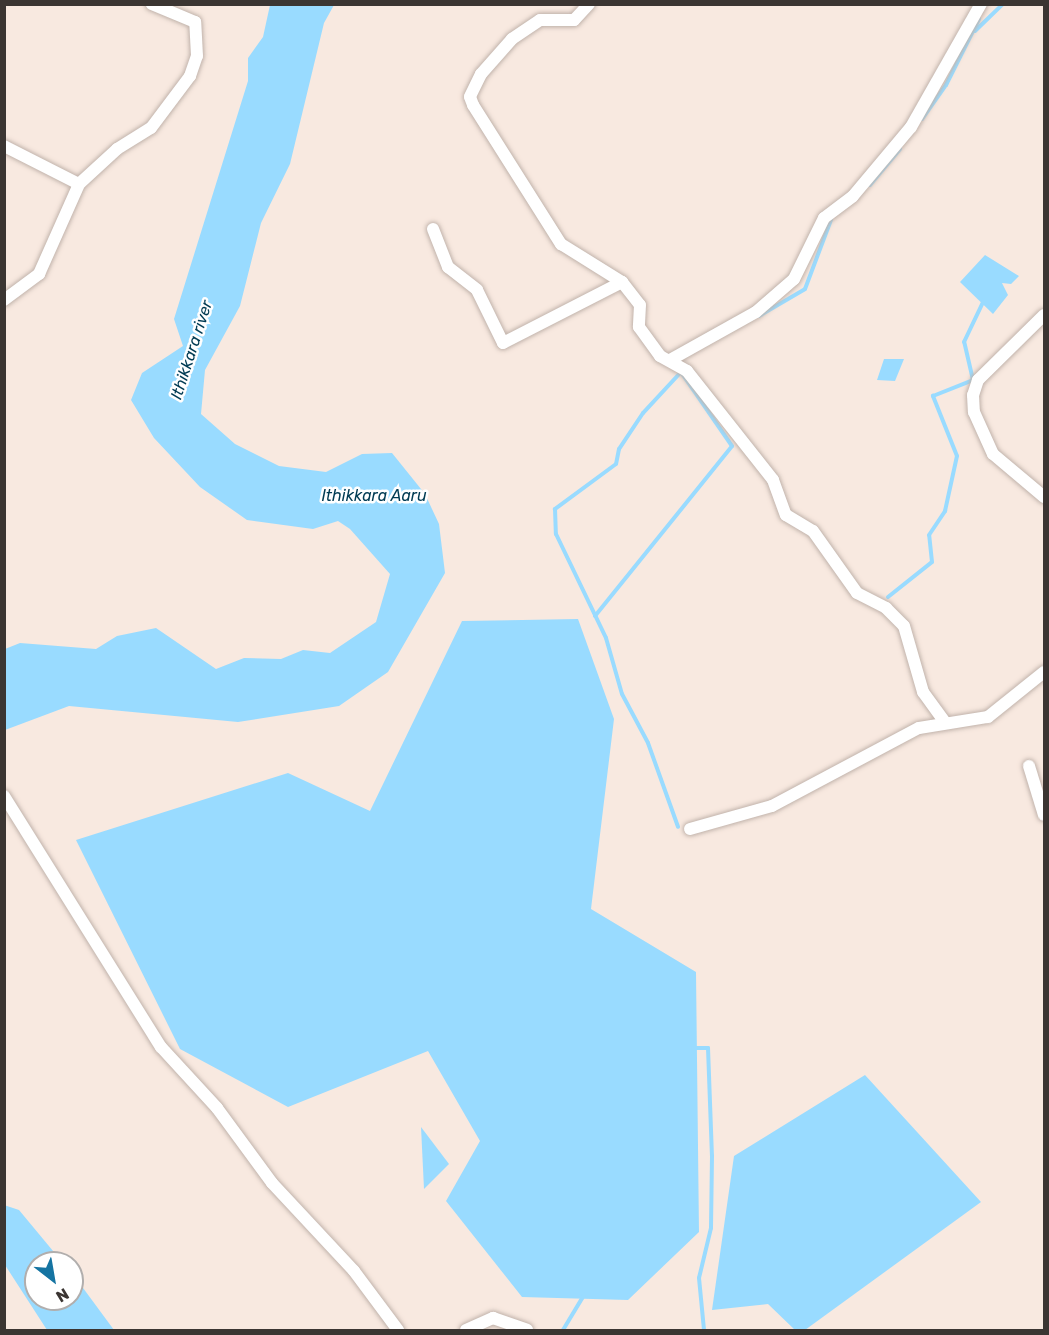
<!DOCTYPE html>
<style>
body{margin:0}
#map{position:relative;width:1049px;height:1335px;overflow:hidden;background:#f8e9e0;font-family:Rubik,sans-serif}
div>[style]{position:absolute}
.water>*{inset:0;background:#99dbff}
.stream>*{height:4px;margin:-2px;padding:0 2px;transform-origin:2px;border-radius:2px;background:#99dbff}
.roads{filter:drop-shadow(0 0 2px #c1b3ab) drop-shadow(0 0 2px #c1b3ab)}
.minor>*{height:12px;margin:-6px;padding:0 6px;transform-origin:6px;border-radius:6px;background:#fff}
span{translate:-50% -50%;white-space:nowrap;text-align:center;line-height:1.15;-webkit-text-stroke:5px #fff;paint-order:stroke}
.water-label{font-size:16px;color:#013b53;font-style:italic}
.frame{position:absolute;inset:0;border:6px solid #3b3532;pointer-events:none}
.north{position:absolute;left:24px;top:1251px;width:60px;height:60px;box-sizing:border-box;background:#fff;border:2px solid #b1aead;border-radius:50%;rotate:149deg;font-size:16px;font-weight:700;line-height:24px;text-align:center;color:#3b3532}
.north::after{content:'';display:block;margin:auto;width:21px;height:27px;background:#1574a2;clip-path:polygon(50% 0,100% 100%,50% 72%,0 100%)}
</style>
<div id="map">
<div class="water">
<div style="clip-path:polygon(270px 5px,334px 5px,324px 23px,290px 164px,261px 223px,240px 306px,205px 370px,201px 414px,235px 444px,279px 466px,326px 472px,362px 454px,392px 453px,425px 494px,439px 524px,445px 573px,388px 672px,339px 706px,238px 722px,69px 706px,5px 730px,5px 649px,20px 643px,96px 649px,117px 636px,156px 628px,216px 669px,244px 658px,281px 659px,303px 650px,330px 653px,376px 622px,390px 574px,350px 529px,338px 521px,313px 529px,247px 520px,200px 487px,154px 438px,131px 400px,142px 373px,183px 346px,174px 319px,248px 81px,248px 58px,263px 37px)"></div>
<div style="clip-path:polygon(985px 255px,1019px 276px,1011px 284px,1002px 283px,1008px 295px,993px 314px,960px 282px)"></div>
<div style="clip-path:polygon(884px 359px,904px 359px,895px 381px,877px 380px)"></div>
<div style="clip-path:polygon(578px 619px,614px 719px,591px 909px,696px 972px,699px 1232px,628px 1300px,522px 1297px,446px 1201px,480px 1141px,428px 1051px,288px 1107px,180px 1049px,76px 840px,288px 773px,370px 811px,462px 621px)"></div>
<div style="clip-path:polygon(865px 1075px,981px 1202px,805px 1330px,795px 1330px,768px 1304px,712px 1310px,734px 1156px)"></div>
<div style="clip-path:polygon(421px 1127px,449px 1164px,424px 1189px)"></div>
<div style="clip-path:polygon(4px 1205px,19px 1210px,63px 1263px,36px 1263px,36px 1299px,72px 1299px,72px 1273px,114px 1330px,47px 1330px,5px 1265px)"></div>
</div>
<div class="stream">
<div style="left:975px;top:31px;width:39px;rotate:-44deg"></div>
<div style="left:922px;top:119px;width:42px;rotate:-54.8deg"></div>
<div style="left:946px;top:85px;width:74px;rotate:-63.4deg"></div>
<div style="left:870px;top:185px;width:47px;rotate:-50.2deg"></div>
<div style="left:759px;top:316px;width:53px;rotate:-30.4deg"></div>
<div style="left:805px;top:289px;width:74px;rotate:-69.4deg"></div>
<div style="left:888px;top:597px;width:56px;rotate:-38.5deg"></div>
<div style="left:932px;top:562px;width:27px;rotate:-96deg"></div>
<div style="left:929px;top:535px;width:29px;rotate:-56deg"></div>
<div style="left:945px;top:511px;width:56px;rotate:-77.7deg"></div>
<div style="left:957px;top:456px;width:65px;rotate:-111.8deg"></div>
<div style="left:933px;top:396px;width:43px;rotate:-21.8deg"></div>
<div style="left:973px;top:380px;width:39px;rotate:-103deg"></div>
<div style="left:964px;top:342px;width:47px;rotate:-64.5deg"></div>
<div style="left:595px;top:616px;width:218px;rotate:-51.1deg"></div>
<div style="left:732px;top:446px;width:90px;rotate:-124.6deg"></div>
<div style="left:681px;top:372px;width:56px;rotate:132.8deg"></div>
<div style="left:643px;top:413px;width:43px;rotate:123.7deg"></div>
<div style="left:619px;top:449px;width:15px;rotate:101deg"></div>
<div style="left:616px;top:464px;width:76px;rotate:143.6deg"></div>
<div style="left:555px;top:509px;width:25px;rotate:88deg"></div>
<div style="left:556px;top:534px;width:115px;rotate:64.3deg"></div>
<div style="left:606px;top:638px;width:58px;rotate:74.1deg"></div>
<div style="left:622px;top:694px;width:55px;rotate:62deg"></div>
<div style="left:648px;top:743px;width:89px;rotate:70.3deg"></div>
<div style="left:693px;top:1048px;width:15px"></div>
<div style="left:708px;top:1048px;width:108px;rotate:87.9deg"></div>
<div style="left:712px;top:1156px;width:72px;rotate:90.8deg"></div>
<div style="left:711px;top:1228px;width:51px;rotate:103.5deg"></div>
<div style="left:699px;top:1278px;width:52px;rotate:84.5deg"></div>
<div style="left:563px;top:1330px;width:41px;rotate:-59deg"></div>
</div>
<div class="roads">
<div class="minor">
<div style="left:589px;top:4px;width:22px;rotate:133deg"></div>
<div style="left:574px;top:20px;width:34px;rotate:180deg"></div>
<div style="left:540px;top:20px;width:34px;rotate:146deg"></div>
<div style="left:512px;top:39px;width:47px;rotate:131.5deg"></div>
<div style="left:481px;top:74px;width:25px;rotate:116deg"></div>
<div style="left:470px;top:97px;width:9px;rotate:69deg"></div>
<div style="left:473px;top:105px;width:165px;rotate:57.7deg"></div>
<div style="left:561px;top:244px;width:72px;rotate:31.9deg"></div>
<div style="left:622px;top:282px;width:29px;rotate:52deg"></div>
<div style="left:640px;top:305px;width:22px;rotate:93deg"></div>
<div style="left:639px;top:327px;width:36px;rotate:54deg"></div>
<div style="left:660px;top:356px;width:31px;rotate:29deg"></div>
<div style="left:687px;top:371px;width:139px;rotate:51.7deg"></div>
<div style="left:773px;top:480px;width:37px;rotate:70deg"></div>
<div style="left:786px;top:515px;width:31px;rotate:31deg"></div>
<div style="left:813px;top:531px;width:76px;rotate:54.6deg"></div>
<div style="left:857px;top:593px;width:33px;rotate:27deg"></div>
<div style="left:886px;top:608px;width:25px;rotate:45deg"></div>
<div style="left:904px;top:626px;width:69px;rotate:73.9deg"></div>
<div style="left:923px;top:692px;width:36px;rotate:54deg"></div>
<div style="left:4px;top:146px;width:84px;rotate:26.9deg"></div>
<div style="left:433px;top:229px;width:41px;rotate:68.5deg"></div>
<div style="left:448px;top:267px;width:37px;rotate:38deg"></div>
<div style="left:477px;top:290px;width:59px;rotate:63.9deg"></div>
<div style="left:503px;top:343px;width:134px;rotate:-27.1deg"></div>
<div style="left:4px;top:300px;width:44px;rotate:-36.6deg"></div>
<div style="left:39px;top:274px;width:98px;rotate:-66deg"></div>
<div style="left:79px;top:184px;width:52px;rotate:-42.6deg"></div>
<div style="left:117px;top:149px;width:40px;rotate:-32deg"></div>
<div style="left:151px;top:128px;width:65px;rotate:-53.1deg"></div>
<div style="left:190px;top:76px;width:21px;rotate:-71deg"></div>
<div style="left:197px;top:56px;width:34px;rotate:-93deg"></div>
<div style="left:195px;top:22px;width:47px;rotate:-157.3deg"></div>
<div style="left:1044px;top:315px;width:93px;rotate:135.4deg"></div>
<div style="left:978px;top:380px;width:16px;rotate:108deg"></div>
<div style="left:973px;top:395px;width:17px;rotate:87deg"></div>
<div style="left:974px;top:412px;width:46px;rotate:65.7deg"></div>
<div style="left:993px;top:454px;width:67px;rotate:40.1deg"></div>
<div style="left:670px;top:360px;width:98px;rotate:-29.2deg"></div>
<div style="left:756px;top:312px;width:50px;rotate:-41deg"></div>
<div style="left:794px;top:279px;width:68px;rotate:-63.8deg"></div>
<div style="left:824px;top:218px;width:36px;rotate:-37deg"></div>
<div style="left:853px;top:196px;width:90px;rotate:-50deg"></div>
<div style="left:911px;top:127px;width:142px;rotate:-60.4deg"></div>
<div style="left:1029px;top:766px;width:51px;rotate:73deg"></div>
<div style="left:4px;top:796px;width:296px;rotate:58deg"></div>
<div style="left:161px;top:1047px;width:83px;rotate:47.4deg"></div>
<div style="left:217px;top:1108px;width:93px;rotate:53.7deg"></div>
<div style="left:272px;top:1183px;width:120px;rotate:47deg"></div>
<div style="left:354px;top:1271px;width:74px;rotate:53.3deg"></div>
<div style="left:690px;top:829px;width:85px;rotate:-15.7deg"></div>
<div style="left:772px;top:806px;width:166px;rotate:-28deg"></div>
<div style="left:919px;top:728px;width:70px;rotate:-9.1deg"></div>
<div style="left:988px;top:717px;width:72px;rotate:-38.8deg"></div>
<div style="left:466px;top:1330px;width:30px;rotate:-24deg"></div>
<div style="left:493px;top:1318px;width:36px;rotate:19deg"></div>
</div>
</div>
<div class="water-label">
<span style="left:192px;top:350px;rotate:-72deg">Ithikkara river</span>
<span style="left:374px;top:496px">Ithikkara Aaru</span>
</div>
<div class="frame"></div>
<div class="north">N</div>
</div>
